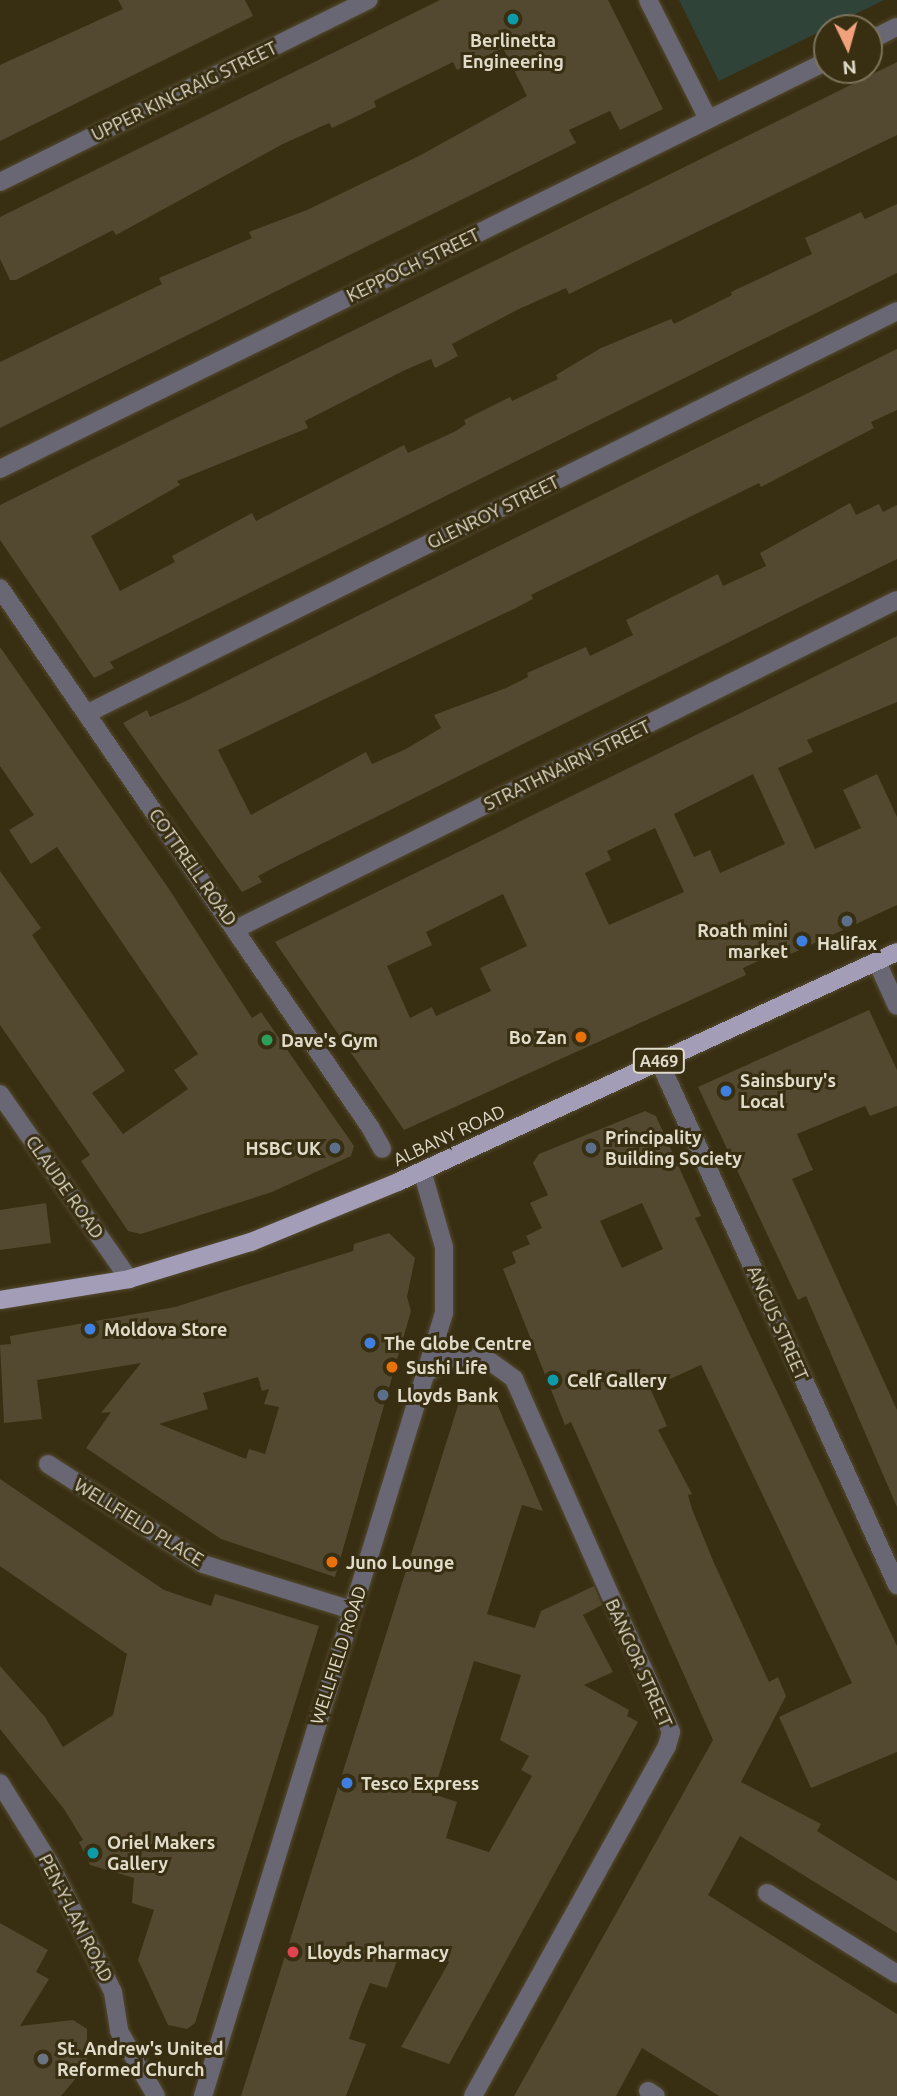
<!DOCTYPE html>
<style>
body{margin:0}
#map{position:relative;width:897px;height:2096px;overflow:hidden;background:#382e12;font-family:Ubuntu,sans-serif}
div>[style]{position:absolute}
.green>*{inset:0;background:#304339}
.building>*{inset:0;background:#524930}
.roads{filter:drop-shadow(0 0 2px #534a2f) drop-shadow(0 0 2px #534a2f)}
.pedestrian>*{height:18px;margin:-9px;padding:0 9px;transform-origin:9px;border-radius:9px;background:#6a6774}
.minor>*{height:18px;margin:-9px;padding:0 9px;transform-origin:9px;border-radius:9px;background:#6a6774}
.tertiary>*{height:18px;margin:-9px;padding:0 9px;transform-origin:9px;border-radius:9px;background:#6a6774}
.primary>*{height:18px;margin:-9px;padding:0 9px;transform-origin:9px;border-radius:9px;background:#a39db8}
.dots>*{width:19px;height:19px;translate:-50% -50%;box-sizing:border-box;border:4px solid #382e12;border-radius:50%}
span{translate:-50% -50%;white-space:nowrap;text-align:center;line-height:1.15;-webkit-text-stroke:6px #382e12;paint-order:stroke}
.shield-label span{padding:2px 5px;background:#382e12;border:2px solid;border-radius:5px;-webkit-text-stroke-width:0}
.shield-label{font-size:16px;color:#e1dbca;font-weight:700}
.poi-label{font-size:18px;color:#e1dbca;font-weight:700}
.right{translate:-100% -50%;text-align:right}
.left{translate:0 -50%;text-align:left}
.street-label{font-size:18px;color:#e1dbca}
.north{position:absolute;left:813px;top:14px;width:70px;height:70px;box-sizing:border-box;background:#382e12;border:2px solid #7c735c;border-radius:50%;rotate:175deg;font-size:19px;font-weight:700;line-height:28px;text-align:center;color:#e1dbca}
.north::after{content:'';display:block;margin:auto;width:24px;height:32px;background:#f1a17c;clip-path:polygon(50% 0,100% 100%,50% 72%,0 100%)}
</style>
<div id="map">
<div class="green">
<div style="clip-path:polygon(679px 0,884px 0,719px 81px)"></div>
</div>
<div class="building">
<div style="clip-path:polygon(118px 0,245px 0,253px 16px,0 141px,0 65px,123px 9px)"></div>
<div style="clip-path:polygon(440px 0,608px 0,663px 109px,620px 130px,610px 111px,569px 130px,576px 143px,0 428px,0 362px,162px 284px,159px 278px,252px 238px,249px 232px,307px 210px,419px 156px,527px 96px,503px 48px,457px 70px,453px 62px,374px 101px,376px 107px,332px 128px,329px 123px,283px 144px,116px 235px,113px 230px,16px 280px,10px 280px,0 259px,0 217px)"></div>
<div style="clip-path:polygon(897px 62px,897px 135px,569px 294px,566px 288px,519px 309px,452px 344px,458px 356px,445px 363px,435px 368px,431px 359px,405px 370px,305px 421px,308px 428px,177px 481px,180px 485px,91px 536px,120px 591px,175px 562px,172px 556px,252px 513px,256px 521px,404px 445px,408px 453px,456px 431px,466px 424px,464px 420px,510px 397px,512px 401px,558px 379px,556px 375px,601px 348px,671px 319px,674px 324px,732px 295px,731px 292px,812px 254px,805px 238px,861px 212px,865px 219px,897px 204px,897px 273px,128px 653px,110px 662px,114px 668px,94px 678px,0 540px,0 505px)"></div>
<div style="clip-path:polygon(897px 349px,897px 410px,871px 422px,874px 428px,761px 487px,759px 483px,531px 595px,533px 599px,516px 608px,218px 750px,251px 815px,366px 752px,372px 764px,406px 749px,441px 728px,434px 715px,506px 688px,528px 677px,527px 673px,586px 647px,590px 656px,633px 635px,626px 620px,718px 574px,723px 586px,766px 566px,760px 553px,850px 503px,856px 515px,879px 504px,883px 512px,897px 505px,897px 559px,277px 866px,258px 876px,262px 882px,242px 892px,123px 723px,147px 710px,150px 717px,186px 701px)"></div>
<div style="clip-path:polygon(evenodd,897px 636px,897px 702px,807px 740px,813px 752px,778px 768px,815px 849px,861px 828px,843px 790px,877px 774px,897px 817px,897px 905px,791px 954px,788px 948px,765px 958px,743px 968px,746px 975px,404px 1130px,275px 942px,897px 636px,753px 774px,785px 844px,720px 873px,710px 850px,694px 857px,674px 814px,753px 774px,897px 636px,655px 828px,684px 892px,609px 925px,585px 873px,611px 860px,607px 851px,655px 828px,897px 636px,503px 894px,527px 946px,480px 968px,491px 991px,436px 1016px,432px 1007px,410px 1018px,387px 966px,432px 945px,426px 932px,503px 894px)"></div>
<div style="clip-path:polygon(0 647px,169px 889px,252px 1018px,261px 1012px,331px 1113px,354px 1146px,351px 1156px,272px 1192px,141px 1234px,128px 1231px,81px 1161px,90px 1155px,0 1025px,0 871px,41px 928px,32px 935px,41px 949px,125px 1071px,92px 1093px,123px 1134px,188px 1089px,174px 1070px,198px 1054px,57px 847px,31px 864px,9px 830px,34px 815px,0 766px)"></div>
<div style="clip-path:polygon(869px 1010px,897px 1070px,897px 1106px,870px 1116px,865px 1106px,797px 1134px,813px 1170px,792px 1179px,897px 1410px,897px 1507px,806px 1296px,798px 1300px,698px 1087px)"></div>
<div style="clip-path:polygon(evenodd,645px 1111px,656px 1116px,701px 1216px,695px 1218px,897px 1646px,897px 1752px,811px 1788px,779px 1717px,852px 1683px,701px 1365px,650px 1388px,667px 1426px,658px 1430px,692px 1494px,688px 1495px,692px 1509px,714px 1563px,769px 1682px,778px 1677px,786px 1696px,741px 1782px,821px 1824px,817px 1831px,897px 1881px,897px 1933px,740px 1836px,708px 1895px,897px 2014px,897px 2096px,719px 2096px,642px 2048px,616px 2096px,514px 2096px,713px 1740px,571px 1422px,565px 1425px,503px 1269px,516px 1263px,512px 1252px,530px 1244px,526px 1236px,542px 1228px,530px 1203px,548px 1195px,533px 1163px,539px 1154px,645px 1111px,642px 1203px,663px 1249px,622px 1268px,600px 1221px,642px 1203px)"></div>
<div style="clip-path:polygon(46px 1203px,51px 1243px,0 1250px,0 1210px)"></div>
<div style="clip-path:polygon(evenodd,389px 1233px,415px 1258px,407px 1297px,411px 1311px,335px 1577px,221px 1539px,86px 1448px,111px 1412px,101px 1413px,141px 1363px,37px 1380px,42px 1419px,4px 1423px,0 1345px,11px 1344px,10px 1336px,175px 1307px,353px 1251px,354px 1244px,389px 1233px,258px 1377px,262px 1391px,269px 1389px,264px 1404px,279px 1407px,265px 1454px,249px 1449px,246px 1459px,159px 1424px,208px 1409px,203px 1393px,258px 1377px)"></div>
<div style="clip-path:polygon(evenodd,484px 1393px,494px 1397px,543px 1511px,522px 1505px,487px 1614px,535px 1628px,541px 1611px,594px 1586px,602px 1605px,583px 1615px,613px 1672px,584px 1685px,629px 1710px,627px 1716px,638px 1722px,449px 2064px,401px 2047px,449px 1962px,402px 1947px,387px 1988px,370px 1983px,359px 2010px,349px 2039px,366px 2044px,346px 2096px,241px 2096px,459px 1402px,469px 1394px,484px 1393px,474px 1661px,521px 1675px,500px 1740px,529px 1756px,521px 1770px,532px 1776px,489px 1852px,446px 1838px,457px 1802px,433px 1794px,474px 1661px)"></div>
<div style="clip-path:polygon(0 1479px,164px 1590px,211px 1606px,215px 1594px,319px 1626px,195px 2023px,187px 2029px,168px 2025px,138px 1960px,154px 1910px,132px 1903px,134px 1878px,90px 1865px,79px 1842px,83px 1840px,64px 1809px,0 1729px,0 1666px,45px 1717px,63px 1747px,113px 1715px,127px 1654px,0 1566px)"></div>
<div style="clip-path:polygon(0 1923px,48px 1950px,36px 1972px,49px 1979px,20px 2026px,73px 2020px,87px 2029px,87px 2065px,61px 2096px,0 2096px)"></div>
</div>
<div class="roads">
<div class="pedestrian">
<div style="left:370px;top:1127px;width:25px;rotate:61deg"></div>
</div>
<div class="minor">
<div style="left:648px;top:0;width:133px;rotate:63.2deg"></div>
<div style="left:869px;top:41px;width:31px;rotate:-27deg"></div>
<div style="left:0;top:182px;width:411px;rotate:-26.3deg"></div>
<div style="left:0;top:469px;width:922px;rotate:-26.26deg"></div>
<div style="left:0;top:588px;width:654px;rotate:55.53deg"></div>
<div style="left:88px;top:713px;width:903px;rotate:-26.42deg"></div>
<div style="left:236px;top:929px;width:738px;rotate:-26.46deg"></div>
<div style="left:877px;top:962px;width:48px;rotate:65.6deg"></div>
<div style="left:659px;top:1061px;width:576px;rotate:65.57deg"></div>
<div style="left:0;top:1094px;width:226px;rotate:55.1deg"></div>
<div style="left:428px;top:1372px;width:21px;rotate:-37deg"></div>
<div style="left:445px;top:1359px;width:18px;rotate:-6deg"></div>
<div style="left:463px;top:1357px;width:28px;rotate:10deg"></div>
<div style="left:491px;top:1362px;width:29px;rotate:36deg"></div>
<div style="left:514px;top:1379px;width:386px;rotate:66deg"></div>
<div style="left:671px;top:1732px;width:15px;rotate:106deg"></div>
<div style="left:667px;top:1746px;width:400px;rotate:119deg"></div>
<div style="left:48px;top:1464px;width:184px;rotate:32.8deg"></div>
<div style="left:203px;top:1564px;width:156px;rotate:17.2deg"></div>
<div style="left:0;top:1783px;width:93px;rotate:58.2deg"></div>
<div style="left:49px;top:1862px;width:145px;rotate:63.8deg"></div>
<div style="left:113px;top:1992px;width:39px;rotate:81deg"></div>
<div style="left:119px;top:2031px;width:75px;rotate:60.4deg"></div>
<div style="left:767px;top:1893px;width:153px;rotate:31.9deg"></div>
<div style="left:648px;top:2091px;width:9px;rotate:32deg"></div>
</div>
<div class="tertiary">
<div style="left:203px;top:2096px;width:819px;rotate:-72.89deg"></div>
<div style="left:444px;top:1313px;width:66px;rotate:-90deg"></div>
<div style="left:444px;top:1247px;width:79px;rotate:-106.1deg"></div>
</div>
<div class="primary">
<div style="left:0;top:1300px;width:131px;rotate:-9.2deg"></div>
<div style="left:129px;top:1279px;width:127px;rotate:-16.9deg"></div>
<div style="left:251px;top:1242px;width:159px;rotate:-22.2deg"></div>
<div style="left:398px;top:1182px;width:549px;rotate:-24.75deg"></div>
</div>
</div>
<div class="dots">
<div style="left:513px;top:19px;background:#0f9aa8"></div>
<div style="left:847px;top:921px;background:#5c6f8a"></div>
<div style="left:802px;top:941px;background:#3f7fe0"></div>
<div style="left:581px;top:1037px;background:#e8710a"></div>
<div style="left:267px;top:1040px;background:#2e9e5b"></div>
<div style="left:726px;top:1091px;background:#3f7fe0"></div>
<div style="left:335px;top:1148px;background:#5c6f8a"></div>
<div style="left:591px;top:1148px;background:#5c6f8a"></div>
<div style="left:90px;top:1329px;background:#3f7fe0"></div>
<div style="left:370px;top:1343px;background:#3f7fe0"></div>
<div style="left:392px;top:1367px;background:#e8710a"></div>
<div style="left:553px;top:1380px;background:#0f9aa8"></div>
<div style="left:383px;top:1395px;background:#5c6f8a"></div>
<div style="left:332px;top:1562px;background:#e8710a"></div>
<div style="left:347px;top:1783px;background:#3f7fe0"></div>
<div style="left:93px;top:1853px;background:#0f9aa8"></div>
<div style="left:293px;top:1952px;background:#e0444e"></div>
<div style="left:43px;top:2059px;background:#6b7280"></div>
</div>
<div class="shield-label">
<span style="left:659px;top:1061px">A469</span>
</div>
<div class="poi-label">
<span style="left:513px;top:51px">Berlinetta<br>Engineering</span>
<span class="right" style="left:788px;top:941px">Roath mini<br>market</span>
<span style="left:847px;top:943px">Halifax</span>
<span class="right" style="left:567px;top:1037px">Bo Zan</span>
<span class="left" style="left:281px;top:1040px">Dave's Gym</span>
<span class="left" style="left:740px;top:1091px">Sainsbury's<br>Local</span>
<span class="left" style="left:605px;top:1148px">Principality<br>Building Society</span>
<span class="right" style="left:321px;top:1148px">HSBC UK</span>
<span class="left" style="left:104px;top:1329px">Moldova Store</span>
<span class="left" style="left:384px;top:1343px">The Globe Centre</span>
<span class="left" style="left:406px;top:1367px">Sushi Life</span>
<span class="left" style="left:567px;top:1380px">Celf Gallery</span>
<span class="left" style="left:397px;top:1395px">Lloyds Bank</span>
<span class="left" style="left:346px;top:1562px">Juno Lounge</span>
<span class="left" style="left:361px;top:1783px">Tesco Express</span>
<span class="left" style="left:107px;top:1853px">Oriel Makers<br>Gallery</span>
<span class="left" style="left:307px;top:1952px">Lloyds Pharmacy</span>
<span class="left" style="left:57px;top:2059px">St. Andrew's United<br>Reformed Church</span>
</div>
<div class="street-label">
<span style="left:184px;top:91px;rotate:-26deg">UPPER KINCRAIG STREET</span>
<span style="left:413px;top:265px;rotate:-26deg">KEPPOCH STREET</span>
<span style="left:493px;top:512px;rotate:-26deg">GLENROY STREET</span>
<span style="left:567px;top:765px;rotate:-26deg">STRATHNAIRN STREET</span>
<span style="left:193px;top:867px;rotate:55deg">COTTRELL ROAD</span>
<span style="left:449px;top:1135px;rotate:-25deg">ALBANY ROAD</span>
<span style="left:65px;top:1187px;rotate:55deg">CLAUDE ROAD</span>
<span style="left:778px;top:1323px;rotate:66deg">ANGUS STREET</span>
<span style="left:139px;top:1522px;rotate:32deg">WELLFIELD PLACE</span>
<span style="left:338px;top:1655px;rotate:-72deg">WELLFIELD ROAD</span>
<span style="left:639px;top:1663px;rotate:66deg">BANGOR STREET</span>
<span style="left:76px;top:1918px;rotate:63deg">PEN-Y-LAN ROAD</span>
</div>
<div class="north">N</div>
</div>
